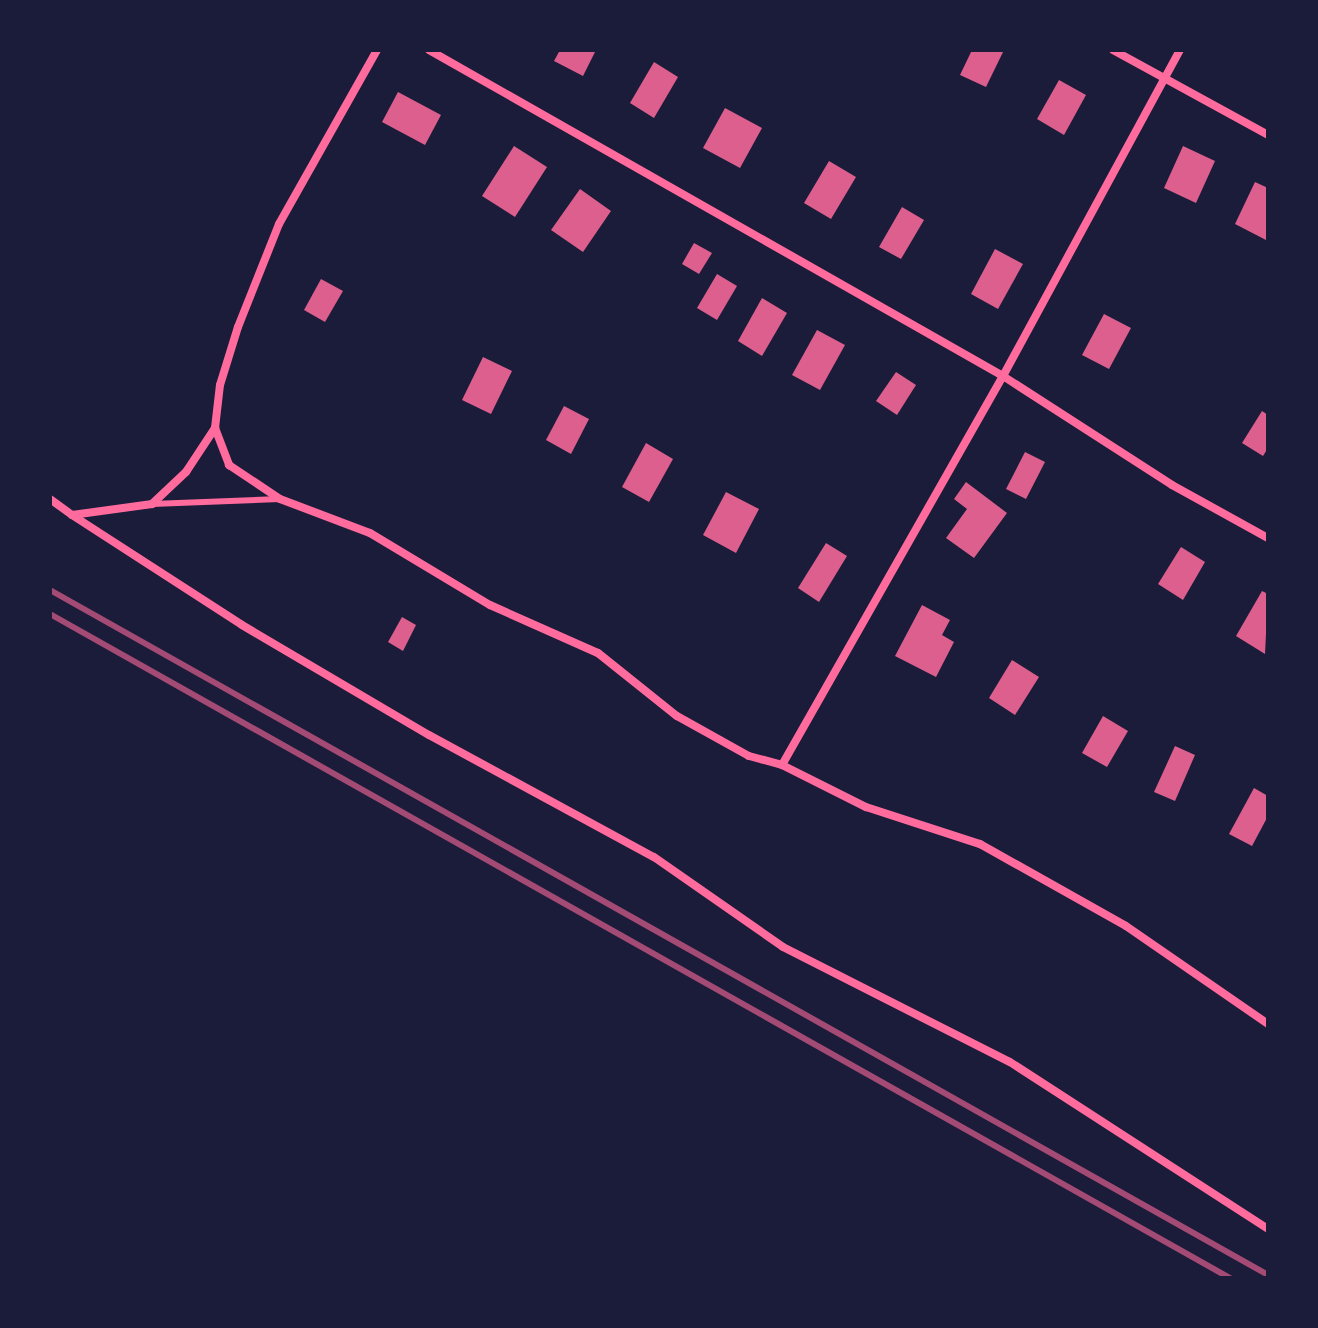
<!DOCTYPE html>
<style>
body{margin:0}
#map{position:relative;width:1318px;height:1328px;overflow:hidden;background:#1b1b3a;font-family:"Playfair Display",serif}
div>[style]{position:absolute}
.building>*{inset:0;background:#dd5f8e}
.service>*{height:6px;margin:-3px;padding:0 3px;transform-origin:3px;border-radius:3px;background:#ff6b9d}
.minor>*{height:8px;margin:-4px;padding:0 4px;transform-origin:4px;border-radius:4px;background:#ff6b9d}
.rail>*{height:6px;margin:-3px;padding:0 3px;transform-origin:3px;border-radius:3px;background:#a44b75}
span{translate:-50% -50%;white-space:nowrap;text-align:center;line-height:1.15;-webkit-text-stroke:8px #1b1b3a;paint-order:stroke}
.frame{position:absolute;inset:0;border:52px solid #1b1b3a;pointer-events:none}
</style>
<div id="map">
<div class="building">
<div style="clip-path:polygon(560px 50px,596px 50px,583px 76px,554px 61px)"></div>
<div style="clip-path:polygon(972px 50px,1004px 50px,986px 87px,960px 75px)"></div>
<div style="clip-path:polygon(654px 62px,678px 77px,654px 118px,630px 103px)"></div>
<div style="clip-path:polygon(1059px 80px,1086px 95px,1064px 135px,1037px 119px)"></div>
<div style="clip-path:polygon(398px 92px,441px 115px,425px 145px,382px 122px)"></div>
<div style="clip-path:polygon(725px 108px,762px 128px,740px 168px,703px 148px)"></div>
<div style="clip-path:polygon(514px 146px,547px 167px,515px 217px,482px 196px)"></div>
<div style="clip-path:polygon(1183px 146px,1215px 161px,1196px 203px,1164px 188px)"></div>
<div style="clip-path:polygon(829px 161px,856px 177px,831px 219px,804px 203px)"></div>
<div style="clip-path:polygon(1255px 182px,1268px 188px,1266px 240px,1235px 224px)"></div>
<div style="clip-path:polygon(580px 189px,611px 211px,583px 252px,551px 230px)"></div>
<div style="clip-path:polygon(902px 207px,924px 220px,901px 259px,879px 247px)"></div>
<div style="clip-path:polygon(694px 243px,712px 253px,699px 274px,682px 264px)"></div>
<div style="clip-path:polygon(995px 249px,1023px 264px,998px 309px,971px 294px)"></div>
<div style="clip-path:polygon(717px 274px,737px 286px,717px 320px,697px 308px)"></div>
<div style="clip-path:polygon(321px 279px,343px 291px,325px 322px,304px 310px)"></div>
<div style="clip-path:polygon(762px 298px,787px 313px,762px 356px,738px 341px)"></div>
<div style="clip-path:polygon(1104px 314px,1131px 328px,1109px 369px,1082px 355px)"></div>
<div style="clip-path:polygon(817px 330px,845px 345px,820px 390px,792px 375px)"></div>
<div style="clip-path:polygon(483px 357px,512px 371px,491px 414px,462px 400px)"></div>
<div style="clip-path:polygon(896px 372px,916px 385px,897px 415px,876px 401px)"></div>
<div style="clip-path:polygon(564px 406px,589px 419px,571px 454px,546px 440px)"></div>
<div style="clip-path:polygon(1262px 411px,1268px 415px,1268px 448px,1263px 456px,1242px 443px)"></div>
<div style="clip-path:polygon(646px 443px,673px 459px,649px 502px,622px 487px)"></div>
<div style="clip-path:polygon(1025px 452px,1045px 462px,1026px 499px,1006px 489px)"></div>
<div style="clip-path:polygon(966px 482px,1007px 513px,974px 558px,946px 538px,967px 509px,954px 499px)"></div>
<div style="clip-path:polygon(726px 492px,759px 509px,736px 553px,703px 535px)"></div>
<div style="clip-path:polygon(826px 543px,847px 556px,819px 602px,798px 588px)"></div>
<div style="clip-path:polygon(1181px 547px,1205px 562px,1183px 600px,1158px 584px)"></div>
<div style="clip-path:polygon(1262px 591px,1268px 594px,1265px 654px,1236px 636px)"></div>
<div style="clip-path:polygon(922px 605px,950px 620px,942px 635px,954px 642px,936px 677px,895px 656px)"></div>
<div style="clip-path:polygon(402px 617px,416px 625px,403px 651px,388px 642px)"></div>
<div style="clip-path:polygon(1012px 660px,1039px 677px,1015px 715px,989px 698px)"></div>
<div style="clip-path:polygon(1103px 716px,1128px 731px,1107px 767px,1082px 753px)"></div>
<div style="clip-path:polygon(1175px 746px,1195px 755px,1175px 801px,1154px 792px)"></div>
<div style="clip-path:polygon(1254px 788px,1268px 796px,1268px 816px,1252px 846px,1229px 834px)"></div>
</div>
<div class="service">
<div style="left:152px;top:504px;width:128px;rotate:-2.2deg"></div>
</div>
<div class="minor">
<div style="left:429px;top:50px;width:660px;rotate:29.59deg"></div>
<div style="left:1003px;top:376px;width:201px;rotate:32.8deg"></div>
<div style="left:1172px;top:485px;width:110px;rotate:28.9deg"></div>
<div style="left:1113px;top:50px;width:177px;rotate:28.7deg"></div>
<div style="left:215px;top:428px;width:40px;rotate:69deg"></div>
<div style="left:229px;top:465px;width:61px;rotate:33.7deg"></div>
<div style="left:280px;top:499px;width:96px;rotate:20.7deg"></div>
<div style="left:370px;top:533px;width:140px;rotate:31deg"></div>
<div style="left:490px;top:605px;width:118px;rotate:24deg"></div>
<div style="left:598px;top:653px;width:101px;rotate:38.6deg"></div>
<div style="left:677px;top:716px;width:82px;rotate:29.1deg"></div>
<div style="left:749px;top:756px;width:34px;rotate:15deg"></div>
<div style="left:782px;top:765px;width:94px;rotate:26.6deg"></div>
<div style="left:866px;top:807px;width:120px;rotate:18deg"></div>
<div style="left:980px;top:844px;width:167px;rotate:29.3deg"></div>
<div style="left:1126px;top:926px;width:173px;rotate:34.6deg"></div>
<div style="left:50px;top:499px;width:27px;rotate:36deg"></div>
<div style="left:72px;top:515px;width:81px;rotate:-7.8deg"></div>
<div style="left:152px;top:504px;width:47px;rotate:-43.3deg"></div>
<div style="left:186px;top:472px;width:53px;rotate:-56.6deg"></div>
<div style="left:215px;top:428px;width:43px;rotate:-83.4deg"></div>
<div style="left:220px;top:385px;width:61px;rotate:-72.8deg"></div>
<div style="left:238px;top:327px;width:111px;rotate:-68.3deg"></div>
<div style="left:279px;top:224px;width:200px;rotate:-60.6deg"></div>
<div style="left:72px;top:515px;width:202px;rotate:32.9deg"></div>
<div style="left:242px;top:625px;width:217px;rotate:30.5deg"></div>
<div style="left:429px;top:735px;width:256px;rotate:28.5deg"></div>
<div style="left:654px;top:857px;width:157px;rotate:34.9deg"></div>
<div style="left:783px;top:947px;width:254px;rotate:26.9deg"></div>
<div style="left:1010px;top:1062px;width:307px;rotate:32.9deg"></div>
<div style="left:782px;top:765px;width:447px;rotate:-60.4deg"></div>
<div style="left:1003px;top:376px;width:371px;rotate:-61.5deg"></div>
</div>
<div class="rail">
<div style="left:50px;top:590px;width:1397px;rotate:29.35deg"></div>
<div style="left:50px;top:614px;width:1354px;rotate:29.37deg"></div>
</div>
<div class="frame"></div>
</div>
